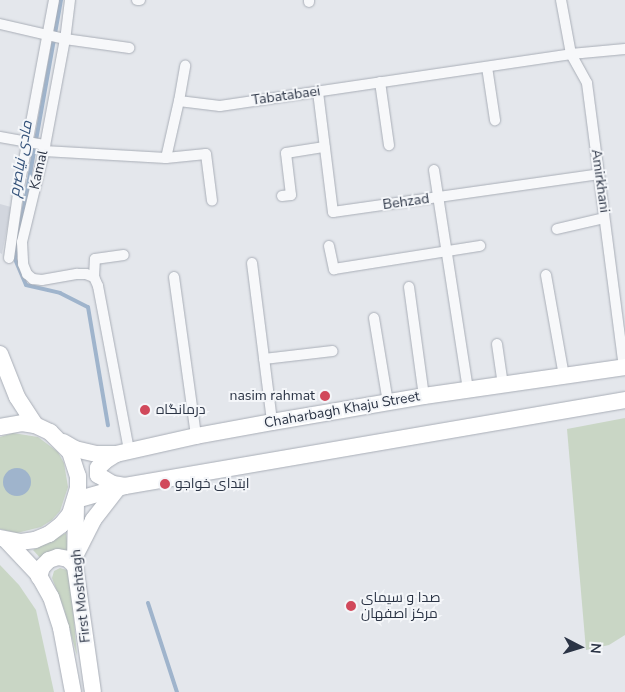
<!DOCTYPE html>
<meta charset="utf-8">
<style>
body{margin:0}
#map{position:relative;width:625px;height:692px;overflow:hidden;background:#e4e7ec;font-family:"Nunito Sans",Cairo,sans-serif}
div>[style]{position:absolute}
.built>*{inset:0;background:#d2d6de}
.green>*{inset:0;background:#c9d6c5}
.water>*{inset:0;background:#9fb4cc}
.round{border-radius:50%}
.stream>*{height:4px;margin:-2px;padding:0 2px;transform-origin:2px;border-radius:2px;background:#9fb4cc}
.roads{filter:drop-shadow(0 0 1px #a9aeb7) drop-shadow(0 0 1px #a9aeb7)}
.minor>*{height:10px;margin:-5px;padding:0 5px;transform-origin:5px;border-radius:5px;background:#f7f8fa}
.primary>*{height:16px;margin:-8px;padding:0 8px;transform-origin:8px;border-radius:8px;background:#fff}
.dots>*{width:14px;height:14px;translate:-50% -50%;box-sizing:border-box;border:2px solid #f4f6f9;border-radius:50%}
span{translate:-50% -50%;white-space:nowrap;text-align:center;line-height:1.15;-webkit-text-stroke:4px #f4f6f9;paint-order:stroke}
.street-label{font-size:14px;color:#2b3445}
.poi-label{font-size:14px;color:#2b3445}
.right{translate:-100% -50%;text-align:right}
.left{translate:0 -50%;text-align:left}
.water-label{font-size:15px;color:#34527a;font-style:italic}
.north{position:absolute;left:555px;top:622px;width:50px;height:50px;-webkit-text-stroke:4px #f4f6f9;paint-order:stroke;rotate:95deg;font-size:14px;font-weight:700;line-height:20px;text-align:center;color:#2b3445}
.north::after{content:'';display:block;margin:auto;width:18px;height:22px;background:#2b3445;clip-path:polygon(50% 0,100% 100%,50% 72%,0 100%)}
</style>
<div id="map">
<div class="built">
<div style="clip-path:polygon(0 204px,11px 207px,2px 254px,0 253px)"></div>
</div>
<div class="green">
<div style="clip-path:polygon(625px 418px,625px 635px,609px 645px,586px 650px,567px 429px)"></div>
<div style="clip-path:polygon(13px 433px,38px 437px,58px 452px,64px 463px,68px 487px,60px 511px,52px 520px,41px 527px,17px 533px,0 529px,0 437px)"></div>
<div style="clip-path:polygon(66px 533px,69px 555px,43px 561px,33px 550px)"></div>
<div style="clip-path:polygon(0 565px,19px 585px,36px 610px,54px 692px,0 692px)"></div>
<div style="clip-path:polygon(60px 568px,70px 571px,77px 656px,64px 609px,52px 578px,54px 571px)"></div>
</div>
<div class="water">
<div class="round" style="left:3px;top:468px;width:28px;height:28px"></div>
</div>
<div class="stream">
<div style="left:61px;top:0;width:263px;rotate:100.1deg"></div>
<div style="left:15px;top:259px;width:28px;rotate:67deg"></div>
<div style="left:26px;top:285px;width:35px;rotate:13deg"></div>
<div style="left:60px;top:293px;width:31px;rotate:27deg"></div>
<div style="left:88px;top:307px;width:120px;rotate:80.4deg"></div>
<div style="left:148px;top:603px;width:94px;rotate:72deg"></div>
</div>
<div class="roads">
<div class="minor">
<div style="left:70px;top:0;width:39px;rotate:97deg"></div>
<div style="left:65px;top:39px;width:114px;rotate:100.6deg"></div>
<div style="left:44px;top:151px;width:94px;rotate:103.6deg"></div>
<div style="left:22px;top:242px;width:22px;rotate:87deg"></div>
<div style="left:23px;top:264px;width:11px;rotate:68deg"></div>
<div style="left:27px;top:274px;width:8px;rotate:40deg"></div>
<div style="left:33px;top:279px;width:9px;rotate:6deg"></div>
<div style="left:42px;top:280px;width:36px;rotate:-10deg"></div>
<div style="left:77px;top:274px;width:9px"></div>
<div style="left:86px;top:274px;width:9px;rotate:21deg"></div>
<div style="left:94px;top:277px;width:10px;rotate:66deg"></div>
<div style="left:98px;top:286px;width:167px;rotate:79.3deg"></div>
<div style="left:137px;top:0;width:3px"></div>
<div style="left:561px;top:0;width:55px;rotate:79.5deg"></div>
<div style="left:571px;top:54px;width:33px;rotate:61deg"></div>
<div style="left:587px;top:83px;width:286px;rotate:82.6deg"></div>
<div style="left:309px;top:2px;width:2px;rotate:-90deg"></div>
<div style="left:0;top:24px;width:67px;rotate:13deg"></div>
<div style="left:65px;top:39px;width:65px;rotate:8deg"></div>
<div style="left:487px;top:67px;width:54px;rotate:81.4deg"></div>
<div style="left:380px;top:82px;width:64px;rotate:81.9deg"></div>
<div style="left:318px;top:92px;width:121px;rotate:82.9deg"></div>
<div style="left:333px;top:212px;width:269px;rotate:-8.1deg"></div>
<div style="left:179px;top:101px;width:36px;rotate:-80deg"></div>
<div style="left:0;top:137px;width:46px;rotate:10.1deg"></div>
<div style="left:44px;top:151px;width:122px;rotate:3.3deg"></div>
<div style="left:166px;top:158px;width:58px;rotate:-77.2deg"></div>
<div style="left:179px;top:101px;width:41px;rotate:7deg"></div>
<div style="left:220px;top:106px;width:355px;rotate:-8.4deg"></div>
<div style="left:571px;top:54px;width:54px;rotate:-5.3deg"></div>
<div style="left:166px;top:158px;width:40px;rotate:-5.7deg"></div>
<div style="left:206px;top:154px;width:47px;rotate:82.7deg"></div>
<div style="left:434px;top:170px;width:223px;rotate:81.2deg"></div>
<div style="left:282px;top:196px;width:9px;rotate:-6deg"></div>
<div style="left:291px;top:195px;width:42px;rotate:-96.8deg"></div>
<div style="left:286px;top:153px;width:39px;rotate:-9deg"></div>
<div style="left:557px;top:229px;width:48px;rotate:-13.2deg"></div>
<div style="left:329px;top:246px;width:24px;rotate:78deg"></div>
<div style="left:334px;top:269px;width:148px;rotate:-9deg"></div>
<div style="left:9px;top:258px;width:72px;rotate:-82deg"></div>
<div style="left:19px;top:187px;width:190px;rotate:-79.4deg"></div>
<div style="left:252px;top:263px;width:160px;rotate:82.8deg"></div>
<div style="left:546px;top:275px;width:103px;rotate:79.9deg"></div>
<div style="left:94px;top:277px;width:18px;rotate:-87deg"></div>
<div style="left:95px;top:259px;width:29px;rotate:-8deg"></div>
<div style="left:174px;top:277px;width:161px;rotate:82.1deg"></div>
<div style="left:409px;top:287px;width:110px;rotate:82.2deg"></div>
<div style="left:374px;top:318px;width:86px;rotate:80.6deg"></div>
<div style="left:497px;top:344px;width:41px;rotate:81.7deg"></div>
<div style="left:264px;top:359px;width:69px;rotate:-6.6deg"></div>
</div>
<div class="primary">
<div style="left:0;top:354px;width:46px;rotate:68.4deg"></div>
<div style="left:17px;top:397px;width:33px;rotate:57deg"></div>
<div style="left:0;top:427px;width:22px;rotate:-10deg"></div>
<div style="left:22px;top:423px;width:13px;rotate:9deg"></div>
<div style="left:35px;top:425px;width:17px;rotate:25deg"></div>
<div style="left:50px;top:432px;width:28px;rotate:45deg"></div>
<div style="left:70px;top:452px;width:25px;rotate:72deg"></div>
<div style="left:78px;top:476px;width:12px;rotate:90deg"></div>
<div style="left:78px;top:488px;width:27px;rotate:107deg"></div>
<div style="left:70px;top:514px;width:14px;rotate:129deg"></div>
<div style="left:61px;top:525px;width:15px;rotate:143deg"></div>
<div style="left:49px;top:534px;width:15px;rotate:157deg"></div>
<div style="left:35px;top:540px;width:14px;rotate:172deg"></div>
<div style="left:21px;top:542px;width:21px;rotate:-169deg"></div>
<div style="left:63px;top:442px;width:14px;rotate:30deg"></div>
<div style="left:75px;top:449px;width:23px;rotate:13deg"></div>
<div style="left:97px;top:454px;width:19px"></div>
<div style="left:116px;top:454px;width:82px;rotate:-12.7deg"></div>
<div style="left:196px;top:436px;width:77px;rotate:-10.4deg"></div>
<div style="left:272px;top:422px;width:154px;rotate:-9.7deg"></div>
<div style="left:424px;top:396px;width:203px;rotate:-8.2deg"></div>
<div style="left:116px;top:454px;width:13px;rotate:148deg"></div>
<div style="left:105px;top:461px;width:10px;rotate:135deg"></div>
<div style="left:98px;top:468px;width:7px;rotate:90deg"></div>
<div style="left:98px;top:475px;width:17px;rotate:31deg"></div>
<div style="left:113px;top:484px;width:12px;rotate:9deg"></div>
<div style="left:76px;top:500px;width:51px;rotate:-15.9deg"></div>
<div style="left:125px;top:486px;width:507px;rotate:-9.76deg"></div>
<div style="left:76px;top:503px;width:63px;rotate:90.9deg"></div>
<div style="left:75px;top:566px;width:127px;rotate:81.9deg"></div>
<div style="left:6px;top:540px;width:47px;rotate:46.7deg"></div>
<div style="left:38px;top:574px;width:26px;rotate:61deg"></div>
<div style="left:51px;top:597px;width:33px;rotate:72deg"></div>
<div style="left:61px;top:628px;width:65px;rotate:79.4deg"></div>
<div style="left:77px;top:552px;width:36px;rotate:-63deg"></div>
<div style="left:93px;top:520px;width:41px;rotate:-52deg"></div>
<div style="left:39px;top:577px;width:10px;rotate:-73deg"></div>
<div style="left:42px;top:567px;width:10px;rotate:-45deg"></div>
<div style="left:49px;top:560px;width:9px;rotate:-18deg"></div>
<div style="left:58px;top:557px;width:10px;rotate:11deg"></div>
<div style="left:68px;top:559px;width:10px;rotate:45deg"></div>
</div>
</div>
<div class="dots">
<div style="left:325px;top:396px;background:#d1495b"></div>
<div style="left:145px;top:410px;background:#d1495b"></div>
<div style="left:165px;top:484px;background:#d1495b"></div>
<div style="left:351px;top:606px;background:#d1495b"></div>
</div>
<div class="street-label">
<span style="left:286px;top:96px;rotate:-8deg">Tabatabaei</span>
<span style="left:39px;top:170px;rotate:-77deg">Kamal</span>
<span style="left:600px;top:181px;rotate:82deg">Amirkhani</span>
<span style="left:406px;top:202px;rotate:-8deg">Behzad</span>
<span style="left:342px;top:410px;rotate:-10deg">Chaharbagh Khaju Street</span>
<span style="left:81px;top:596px;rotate:-96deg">First Moshtagh</span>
</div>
<div class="poi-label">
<span class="right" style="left:315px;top:396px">nasim rahmat</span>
<span class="left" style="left:156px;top:410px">درمانگاه</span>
<span class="left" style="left:175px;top:484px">ابتدای خواجو</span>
<span class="left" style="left:361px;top:606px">صدا و سیمای<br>مرکز اصفهان</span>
</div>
<div class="water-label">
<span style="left:21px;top:159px;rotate:-80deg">مادی نیاصرم</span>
</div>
<div class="north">N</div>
</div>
